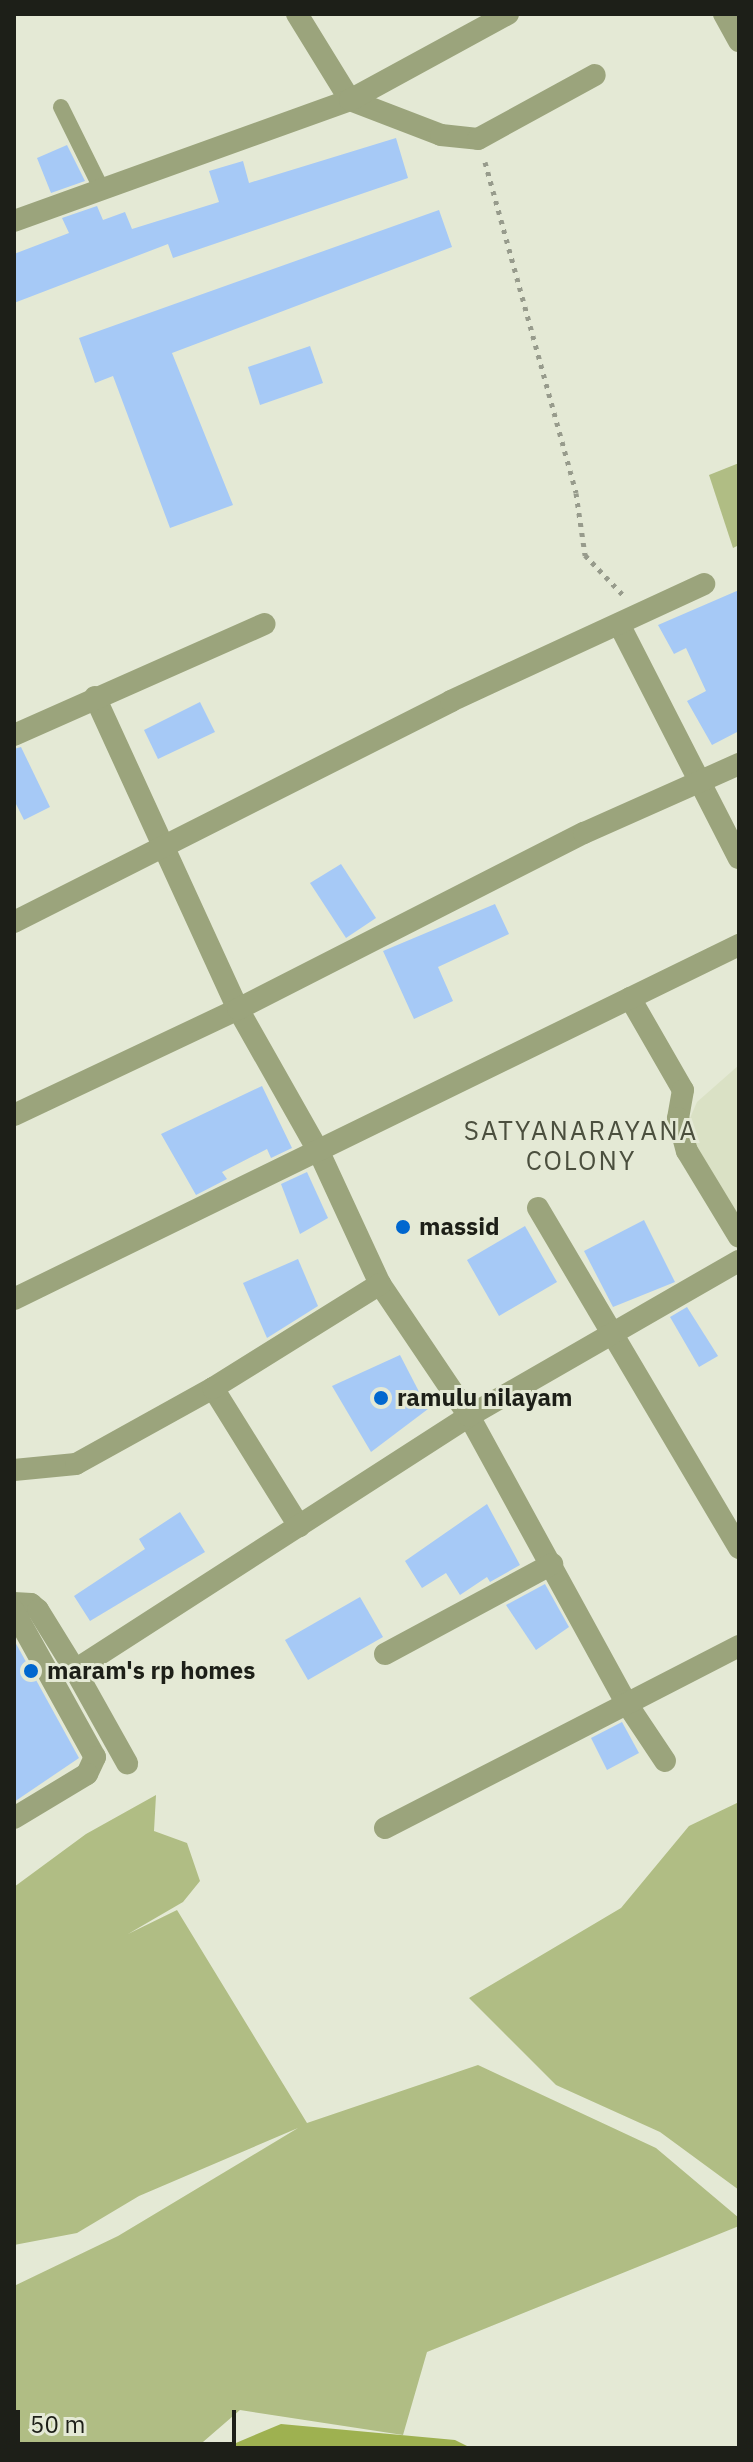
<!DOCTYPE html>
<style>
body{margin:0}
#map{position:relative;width:753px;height:2462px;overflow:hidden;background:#e4e9d5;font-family:"IBM Plex Sans",sans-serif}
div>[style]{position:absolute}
.built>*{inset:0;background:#dae1c5}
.green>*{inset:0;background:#b0bd84}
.water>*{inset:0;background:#9eb150}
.building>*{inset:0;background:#a6c9f6}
.path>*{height:5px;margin-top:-2.5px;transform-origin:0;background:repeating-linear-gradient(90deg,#979b8c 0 4px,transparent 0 10px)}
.service>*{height:16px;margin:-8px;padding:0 8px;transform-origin:8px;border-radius:8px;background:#9ba47c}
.minor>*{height:22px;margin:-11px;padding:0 11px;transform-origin:11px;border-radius:11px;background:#9ba47c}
.dots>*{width:22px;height:22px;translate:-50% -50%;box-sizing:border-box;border:4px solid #e4e9d5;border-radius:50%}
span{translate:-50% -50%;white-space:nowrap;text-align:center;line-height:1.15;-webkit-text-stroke:6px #e4e9d5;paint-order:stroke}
.poi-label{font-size:24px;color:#1d1f18;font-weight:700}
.left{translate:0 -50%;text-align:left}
.neighbourhood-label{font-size:26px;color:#4b4f3e;letter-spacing:2px}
.frame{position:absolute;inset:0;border:16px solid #1d1f18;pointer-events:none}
.scale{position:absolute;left:16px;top:2410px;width:220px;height:36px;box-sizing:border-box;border:4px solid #1d1f18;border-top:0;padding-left:10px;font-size:24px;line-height:28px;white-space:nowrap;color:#1d1f18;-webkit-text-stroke:6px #e4e9d5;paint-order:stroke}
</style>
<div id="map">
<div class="built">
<div style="clip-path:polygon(739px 1065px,739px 1223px,700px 1162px,687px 1125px,697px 1102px)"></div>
</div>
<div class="green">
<div style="clip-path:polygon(739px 463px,739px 545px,733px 548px,709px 475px)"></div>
<div style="clip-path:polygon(156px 1795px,154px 1831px,187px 1843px,200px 1881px,183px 1902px,128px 1934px,177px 1910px,307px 2123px,478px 2065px,656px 2148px,739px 2218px,739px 2226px,427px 2352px,403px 2435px,240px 2410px,196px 2448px,14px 2446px,14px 2286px,118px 2236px,298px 2128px,139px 2196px,77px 2233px,14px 2245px,14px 1887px,86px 1834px)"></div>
<div style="clip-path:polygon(739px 1802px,739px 2190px,660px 2132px,556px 2085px,469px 1998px,621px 1908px,689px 1826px)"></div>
</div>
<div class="water">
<div style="clip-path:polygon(281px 2424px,455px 2440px,471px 2448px,224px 2448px)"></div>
</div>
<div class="building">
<div style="clip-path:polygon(396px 138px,408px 178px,173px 258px,168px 244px,14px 303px,14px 254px,69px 233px,62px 218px,97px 206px,103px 220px,125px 212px,132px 229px,219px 202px,209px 171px,243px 161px,249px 183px)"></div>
<div style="clip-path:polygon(67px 145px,85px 181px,51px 193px,37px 158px)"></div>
<div style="clip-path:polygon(439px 210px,452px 247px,172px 353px,233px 505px,170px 528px,113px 376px,95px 383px,79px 338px)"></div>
<div style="clip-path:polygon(310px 346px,323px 383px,260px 405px,248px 367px)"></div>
<div style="clip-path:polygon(739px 590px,739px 731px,712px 745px,687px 701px,706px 691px,686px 648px,674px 654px,658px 625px)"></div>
<div style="clip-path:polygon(200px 702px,215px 732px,158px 759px,144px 730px)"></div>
<div style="clip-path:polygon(21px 747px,50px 807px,24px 820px,14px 800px,14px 749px)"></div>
<div style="clip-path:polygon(341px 864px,376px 918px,346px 938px,310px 883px)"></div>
<div style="clip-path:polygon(495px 904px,509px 934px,438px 967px,453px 1001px,414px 1019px,383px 951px)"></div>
<div style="clip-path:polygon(262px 1086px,292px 1148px,271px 1158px,267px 1149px,222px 1172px,227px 1179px,196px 1195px,161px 1134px)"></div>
<div style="clip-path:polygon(307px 1172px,328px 1218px,300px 1234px,281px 1184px)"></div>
<div style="clip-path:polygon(644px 1220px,675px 1282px,613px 1307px,584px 1251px)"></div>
<div style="clip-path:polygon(525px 1226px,557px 1282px,499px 1316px,467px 1260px)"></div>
<div style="clip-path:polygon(298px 1259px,318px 1306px,267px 1338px,243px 1283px)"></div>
<div style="clip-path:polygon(687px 1307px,718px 1356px,699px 1367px,670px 1317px)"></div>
<div style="clip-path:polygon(400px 1355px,428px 1409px,371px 1452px,332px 1386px)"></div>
<div style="clip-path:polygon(487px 1504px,520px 1565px,490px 1582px,487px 1577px,460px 1595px,446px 1573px,422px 1588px,405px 1561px)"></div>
<div style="clip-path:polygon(180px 1512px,205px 1552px,90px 1621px,74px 1596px,145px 1549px,139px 1539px)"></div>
<div style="clip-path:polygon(545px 1584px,569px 1627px,536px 1650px,506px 1605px)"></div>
<div style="clip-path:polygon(360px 1597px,383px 1637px,308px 1680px,285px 1640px)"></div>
<div style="clip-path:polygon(14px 1640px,79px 1758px,14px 1802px)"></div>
<div style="clip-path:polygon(622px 1722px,639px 1753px,607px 1770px,591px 1738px)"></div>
</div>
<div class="path">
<div style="left:485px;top:162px;width:343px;rotate:74.6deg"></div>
<div style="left:576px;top:493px;width:63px;rotate:81.7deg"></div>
<div style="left:585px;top:555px;width:57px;rotate:46.4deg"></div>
</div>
<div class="service">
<div style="left:61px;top:107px;width:93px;rotate:63.7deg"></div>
</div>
<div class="minor">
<div style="left:297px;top:14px;width:101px;rotate:58.4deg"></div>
<div style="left:350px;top:100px;width:97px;rotate:21deg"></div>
<div style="left:441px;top:135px;width:37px;rotate:6deg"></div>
<div style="left:478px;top:139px;width:133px;rotate:-28.7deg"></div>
<div style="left:724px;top:14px;width:31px;rotate:61deg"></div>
<div style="left:14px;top:221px;width:357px;rotate:-19.8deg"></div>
<div style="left:350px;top:100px;width:180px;rotate:-28.6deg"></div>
<div style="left:619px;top:624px;width:263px;rotate:62.9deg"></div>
<div style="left:95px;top:697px;width:343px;rotate:65.4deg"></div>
<div style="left:238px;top:1009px;width:164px;rotate:60.5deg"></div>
<div style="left:319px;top:1152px;width:145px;rotate:65.2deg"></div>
<div style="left:380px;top:1284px;width:159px;rotate:56deg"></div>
<div style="left:469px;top:1416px;width:325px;rotate:61.3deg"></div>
<div style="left:625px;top:1701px;width:72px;rotate:56.3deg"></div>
<div style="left:14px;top:735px;width:274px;rotate:-23.9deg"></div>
<div style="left:14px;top:922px;width:490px;rotate:-26.8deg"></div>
<div style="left:451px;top:701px;width:279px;rotate:-24.8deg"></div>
<div style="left:630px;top:998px;width:106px;rotate:60.1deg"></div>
<div style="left:683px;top:1090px;width:28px;rotate:100deg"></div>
<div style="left:678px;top:1118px;width:34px;rotate:75deg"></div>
<div style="left:687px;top:1151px;width:100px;rotate:58.8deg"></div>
<div style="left:14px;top:1115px;width:248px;rotate:-25.3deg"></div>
<div style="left:238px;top:1009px;width:388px;rotate:-27deg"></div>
<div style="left:584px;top:833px;width:170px;rotate:-24deg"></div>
<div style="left:538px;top:1208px;width:395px;rotate:59.4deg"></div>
<div style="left:14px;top:1299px;width:807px;rotate:-26.03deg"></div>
<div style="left:213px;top:1388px;width:163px;rotate:58.1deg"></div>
<div style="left:14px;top:1470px;width:62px;rotate:-5.5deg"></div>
<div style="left:76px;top:1464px;width:157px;rotate:-29deg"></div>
<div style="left:213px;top:1388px;width:197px;rotate:-31.9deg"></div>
<div style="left:14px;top:1603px;width:17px;rotate:3deg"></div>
<div style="left:31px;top:1604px;width:9px;rotate:41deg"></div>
<div style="left:38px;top:1610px;width:70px;rotate:58.3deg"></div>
<div style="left:75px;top:1670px;width:469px;rotate:-32.8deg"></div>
<div style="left:469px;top:1416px;width:311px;rotate:-29.9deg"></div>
<div style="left:14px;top:1611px;width:167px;rotate:61deg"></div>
<div style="left:95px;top:1757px;width:19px;rotate:115deg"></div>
<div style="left:87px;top:1774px;width:85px;rotate:148.9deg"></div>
<div style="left:385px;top:1654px;width:190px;rotate:-28.3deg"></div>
<div style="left:75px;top:1670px;width:107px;rotate:60.8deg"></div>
<div style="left:385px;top:1828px;width:398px;rotate:-27.2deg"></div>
</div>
<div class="dots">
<div style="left:403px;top:1227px;background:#0067cf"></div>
<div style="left:381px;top:1398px;background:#0067cf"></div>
<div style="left:31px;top:1671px;background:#0067cf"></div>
</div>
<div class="poi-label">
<span class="left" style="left:419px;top:1227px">massid</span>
<span class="left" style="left:397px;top:1398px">ramulu nilayam</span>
<span class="left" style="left:47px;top:1671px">maram's rp homes</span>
</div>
<div class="neighbourhood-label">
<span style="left:581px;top:1146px">SATYANARAYANA<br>COLONY</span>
</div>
<div class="frame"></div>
<div class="scale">50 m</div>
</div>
